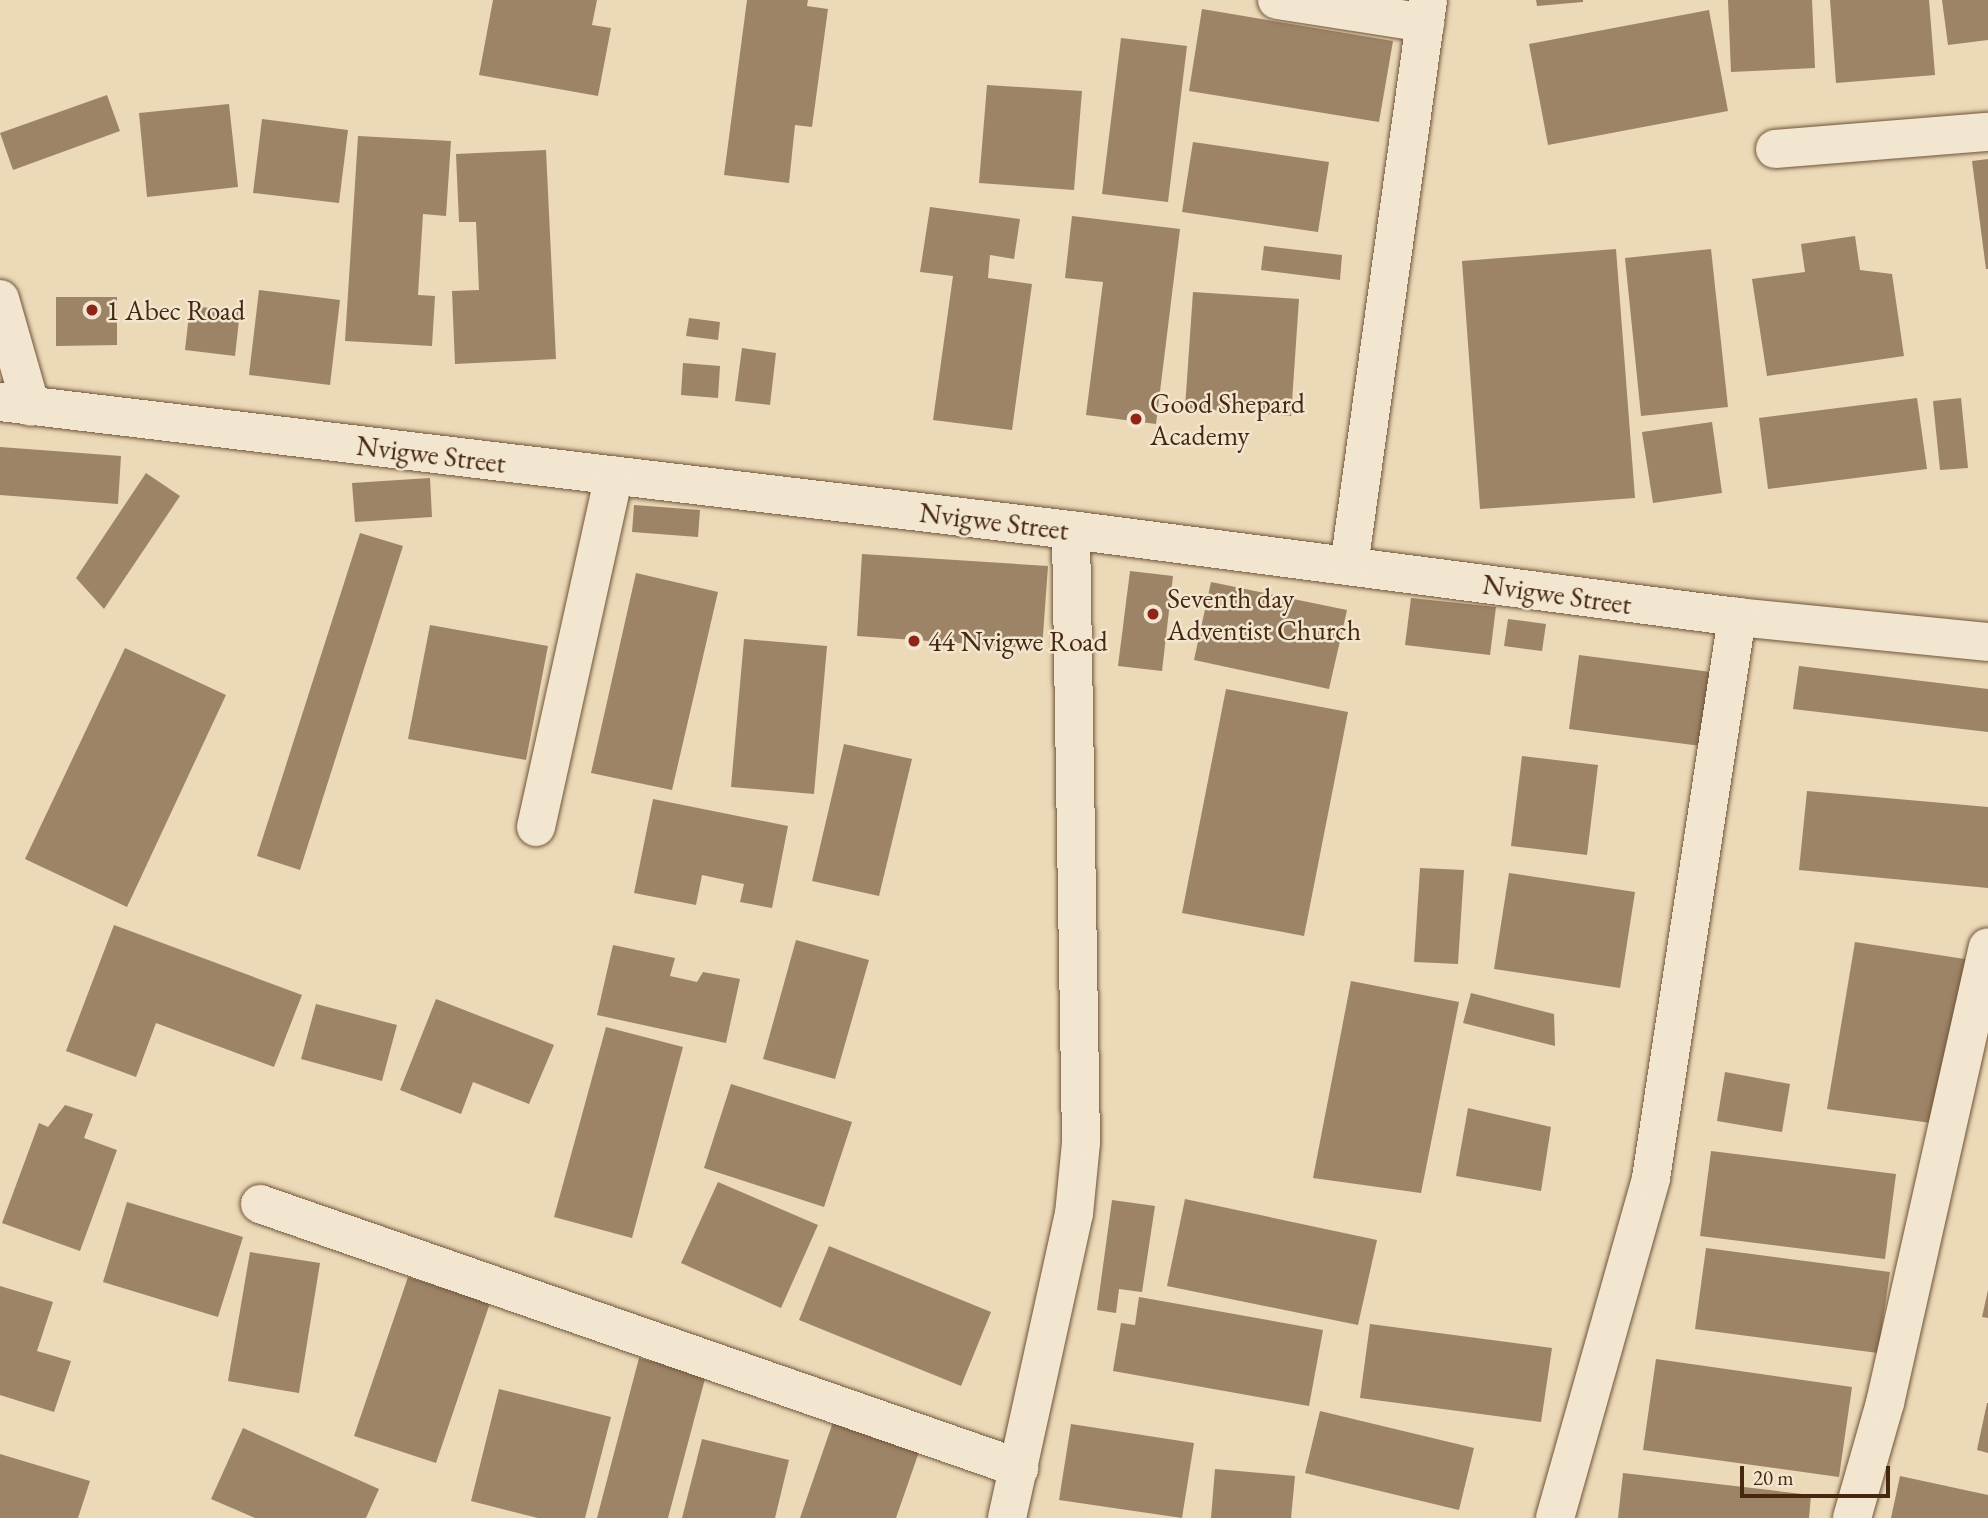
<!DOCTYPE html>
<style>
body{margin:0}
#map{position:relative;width:1988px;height:1518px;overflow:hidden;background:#ebd9b7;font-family:"EB Garamond",serif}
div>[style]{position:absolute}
.building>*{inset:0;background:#9d8467}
.roads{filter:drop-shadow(0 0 2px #71543a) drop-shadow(0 0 2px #71543a)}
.minor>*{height:38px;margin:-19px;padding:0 19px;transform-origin:19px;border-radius:19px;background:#f2e6d0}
.dots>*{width:19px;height:19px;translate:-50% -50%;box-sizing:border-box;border:4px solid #f2e6d0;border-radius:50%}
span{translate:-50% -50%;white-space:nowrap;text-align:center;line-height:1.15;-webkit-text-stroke:5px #f2e6d0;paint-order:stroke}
.poi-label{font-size:28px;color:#482711}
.left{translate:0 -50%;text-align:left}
.street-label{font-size:28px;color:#482711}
.scale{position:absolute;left:1740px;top:1466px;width:150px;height:32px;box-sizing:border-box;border:4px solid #482711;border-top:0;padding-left:9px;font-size:21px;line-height:24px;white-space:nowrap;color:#482711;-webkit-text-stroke:5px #f2e6d0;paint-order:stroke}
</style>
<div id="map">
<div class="building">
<div style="clip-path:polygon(493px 0,597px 0,592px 25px,611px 28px,598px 96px,479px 75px)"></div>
<div style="clip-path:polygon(747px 0,808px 0,807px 6px,828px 9px,812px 127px,795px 125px,789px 183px,724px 175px)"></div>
<div style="clip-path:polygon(1536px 0,1583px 0,1583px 2px,1537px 6px)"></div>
<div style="clip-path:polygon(1728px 0,1812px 0,1815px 68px,1731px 72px)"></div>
<div style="clip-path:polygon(1830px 0,1929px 0,1935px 75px,1836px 83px)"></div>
<div style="clip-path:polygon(1942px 0,1988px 0,1988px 40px,1948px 45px)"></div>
<div style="clip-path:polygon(1202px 9px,1393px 41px,1379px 122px,1189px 91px)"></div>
<div style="clip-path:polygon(1709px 10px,1728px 111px,1548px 145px,1529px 44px)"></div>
<div style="clip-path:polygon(1121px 38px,1187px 46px,1168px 202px,1102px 194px)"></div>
<div style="clip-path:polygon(987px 85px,1082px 91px,1074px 190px,979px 183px)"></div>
<div style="clip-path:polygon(107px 95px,120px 131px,13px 170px,0 133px)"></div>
<div style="clip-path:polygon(229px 104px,238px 187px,147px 197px,139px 113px)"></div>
<div style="clip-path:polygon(262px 119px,348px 130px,339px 203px,253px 193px)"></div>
<div style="clip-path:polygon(358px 136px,451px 141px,446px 216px,423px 214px,418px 295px,435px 296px,432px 346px,345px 341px)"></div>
<div style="clip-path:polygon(1193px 142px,1329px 162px,1318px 232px,1182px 212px)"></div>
<div style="clip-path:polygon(546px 150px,556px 359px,455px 364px,452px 291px,479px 290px,476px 222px,459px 222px,456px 154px)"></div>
<div style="clip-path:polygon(1988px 159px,1988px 269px,1986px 269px,1972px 161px)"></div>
<div style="clip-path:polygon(930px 207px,1020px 219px,1014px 259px,990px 255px,988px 278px,1032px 284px,1012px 430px,933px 420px,953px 276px,920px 272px)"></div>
<div style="clip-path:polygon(1072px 216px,1180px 229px,1156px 424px,1086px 415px,1103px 282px,1065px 278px)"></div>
<div style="clip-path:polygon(1855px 236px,1860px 270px,1892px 274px,1904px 356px,1767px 376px,1752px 279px,1805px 272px,1801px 244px)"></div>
<div style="clip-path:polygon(1264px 246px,1342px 255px,1340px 280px,1261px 270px)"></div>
<div style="clip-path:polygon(1616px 249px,1635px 498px,1480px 509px,1462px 261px)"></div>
<div style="clip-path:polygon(1711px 249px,1728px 407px,1641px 416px,1625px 258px)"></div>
<div style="clip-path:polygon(259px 290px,340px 300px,330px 385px,249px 375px)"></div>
<div style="clip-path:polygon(1193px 292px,1299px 299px,1291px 416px,1185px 408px)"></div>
<div style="clip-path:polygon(56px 297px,117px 297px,117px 345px,56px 346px)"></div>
<div style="clip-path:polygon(190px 306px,240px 311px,235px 356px,185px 350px)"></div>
<div style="clip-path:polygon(689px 318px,720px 322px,718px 340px,686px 336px)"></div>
<div style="clip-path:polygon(742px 348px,776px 353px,770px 405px,735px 401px)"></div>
<div style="clip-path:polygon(683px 363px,720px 366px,718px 398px,681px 395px)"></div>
<div style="clip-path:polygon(1917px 398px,1927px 469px,1768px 489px,1759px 418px)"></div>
<div style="clip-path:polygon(1961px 398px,1968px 468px,1940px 470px,1933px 401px)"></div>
<div style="clip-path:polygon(1712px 422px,1722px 493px,1653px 503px,1642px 432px)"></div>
<div style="clip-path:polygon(0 447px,121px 456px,118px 504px,0 495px)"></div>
<div style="clip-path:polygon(146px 473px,180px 496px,104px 609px,76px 578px)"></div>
<div style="clip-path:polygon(430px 478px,432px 517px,355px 522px,352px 483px)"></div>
<div style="clip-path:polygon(634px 505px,700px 510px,698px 537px,632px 532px)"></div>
<div style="clip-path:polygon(360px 533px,403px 546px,300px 870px,257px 856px)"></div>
<div style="clip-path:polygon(862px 554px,1048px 566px,1042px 649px,857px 636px)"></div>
<div style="clip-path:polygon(1130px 571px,1173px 576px,1162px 671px,1118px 666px)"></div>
<div style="clip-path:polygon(636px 573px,718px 592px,672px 790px,591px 773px)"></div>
<div style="clip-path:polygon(1211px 582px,1347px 610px,1329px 689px,1194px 660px)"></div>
<div style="clip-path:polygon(1411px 598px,1496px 607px,1490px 655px,1405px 645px)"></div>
<div style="clip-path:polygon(1508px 619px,1546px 624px,1542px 651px,1504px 646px)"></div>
<div style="clip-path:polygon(430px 625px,548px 646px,526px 760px,408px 739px)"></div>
<div style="clip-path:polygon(744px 639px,827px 646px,814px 794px,731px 787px)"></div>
<div style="clip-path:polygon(125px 648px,226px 695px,127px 907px,25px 859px)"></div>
<div style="clip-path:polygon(1579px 655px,1711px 672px,1701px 746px,1569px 729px)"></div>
<div style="clip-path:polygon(1799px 666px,1988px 689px,1988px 732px,1793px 709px)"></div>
<div style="clip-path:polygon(1226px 689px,1348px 712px,1304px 936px,1182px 913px)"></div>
<div style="clip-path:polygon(844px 744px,912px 759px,879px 896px,812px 881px)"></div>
<div style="clip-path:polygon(1522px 756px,1598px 765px,1587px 855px,1511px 846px)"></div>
<div style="clip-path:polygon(1807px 791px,1988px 807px,1988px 888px,1799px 870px)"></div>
<div style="clip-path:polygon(653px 799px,788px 826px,772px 908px,740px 902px,744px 884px,702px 875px,696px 905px,634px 893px)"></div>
<div style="clip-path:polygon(1420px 868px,1464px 870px,1458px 964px,1414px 962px)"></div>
<div style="clip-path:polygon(1509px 873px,1635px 892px,1620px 988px,1494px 969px)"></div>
<div style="clip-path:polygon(114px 925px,302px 995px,274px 1067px,156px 1023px,136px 1077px,66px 1051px)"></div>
<div style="clip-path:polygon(796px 940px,869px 960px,835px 1079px,763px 1059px)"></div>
<div style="clip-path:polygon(1855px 942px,1971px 960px,1939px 1124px,1827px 1109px)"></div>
<div style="clip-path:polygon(613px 945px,675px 958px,670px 976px,697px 982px,703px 972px,740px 979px,726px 1043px,597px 1015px)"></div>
<div style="clip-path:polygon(1351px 981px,1459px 1002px,1421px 1193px,1313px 1178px)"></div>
<div style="clip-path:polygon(1471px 993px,1554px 1014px,1555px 1046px,1463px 1023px)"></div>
<div style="clip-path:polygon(436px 999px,554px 1045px,529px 1104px,473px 1082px,461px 1114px,400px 1090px)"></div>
<div style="clip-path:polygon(316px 1004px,397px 1025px,382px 1081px,301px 1059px)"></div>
<div style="clip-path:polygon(606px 1027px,683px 1047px,632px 1238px,554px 1217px)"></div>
<div style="clip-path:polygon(1725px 1072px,1790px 1084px,1782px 1132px,1717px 1121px)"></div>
<div style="clip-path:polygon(731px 1084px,852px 1122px,824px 1207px,704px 1168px)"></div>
<div style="clip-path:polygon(65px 1105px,93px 1114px,84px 1138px,117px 1150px,80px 1251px,2px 1223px,39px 1123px,48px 1127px)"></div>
<div style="clip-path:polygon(1468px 1108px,1551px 1127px,1541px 1191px,1456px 1176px)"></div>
<div style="clip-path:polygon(1711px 1151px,1896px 1174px,1885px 1259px,1700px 1236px)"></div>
<div style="clip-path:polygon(718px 1182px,818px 1225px,781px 1308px,681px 1263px)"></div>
<div style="clip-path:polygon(1185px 1199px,1377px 1240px,1358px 1325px,1167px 1286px)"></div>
<div style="clip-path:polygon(1112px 1200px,1155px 1206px,1142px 1292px,1119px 1289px,1116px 1313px,1097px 1310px)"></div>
<div style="clip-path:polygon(127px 1202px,243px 1237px,218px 1317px,103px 1282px)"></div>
<div style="clip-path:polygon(829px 1246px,991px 1312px,961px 1386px,799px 1320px)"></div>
<div style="clip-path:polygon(1706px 1248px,1890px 1272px,1878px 1353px,1695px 1329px)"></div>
<div style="clip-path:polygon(250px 1252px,320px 1263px,299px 1393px,228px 1381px)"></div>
<div style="clip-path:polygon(408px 1277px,490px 1303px,436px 1463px,354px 1436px)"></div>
<div style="clip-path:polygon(0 1286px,53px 1302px,37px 1351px,71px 1361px,54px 1412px,0 1395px)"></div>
<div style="clip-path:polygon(1988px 1290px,1988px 1318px,1982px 1317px)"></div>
<div style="clip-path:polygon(1139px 1297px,1323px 1330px,1309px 1406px,1113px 1371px,1121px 1323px,1135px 1325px)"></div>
<div style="clip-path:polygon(1370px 1324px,1552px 1348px,1541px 1422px,1360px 1398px)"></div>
<div style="clip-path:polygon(639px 1358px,706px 1375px,668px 1518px,597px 1518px)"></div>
<div style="clip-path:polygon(1656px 1359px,1852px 1387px,1839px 1477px,1643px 1450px)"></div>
<div style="clip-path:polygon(499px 1389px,611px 1417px,585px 1518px,538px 1518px,471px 1501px)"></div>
<div style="clip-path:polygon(1987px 1403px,1988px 1403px,1988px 1453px,1977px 1450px)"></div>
<div style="clip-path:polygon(1320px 1411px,1474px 1448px,1459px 1510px,1305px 1473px)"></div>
<div style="clip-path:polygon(834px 1419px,920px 1449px,896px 1518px,800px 1518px)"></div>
<div style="clip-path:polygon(1071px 1424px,1194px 1443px,1182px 1518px,1059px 1500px)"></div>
<div style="clip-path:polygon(243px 1428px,379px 1489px,366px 1518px,255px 1518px,211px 1499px)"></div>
<div style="clip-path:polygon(702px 1439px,789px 1460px,775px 1518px,682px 1518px)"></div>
<div style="clip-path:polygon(0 1454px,90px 1481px,78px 1518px,0 1518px)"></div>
<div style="clip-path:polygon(1215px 1469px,1295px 1476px,1291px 1518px,1211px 1518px)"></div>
<div style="clip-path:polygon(1623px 1473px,1811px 1495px,1809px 1518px,1618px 1518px)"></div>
<div style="clip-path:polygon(1900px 1476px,1988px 1495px,1988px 1518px,1891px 1518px)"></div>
</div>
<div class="roads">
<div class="minor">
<div style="left:1277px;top:0;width:150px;rotate:8.8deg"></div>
<div style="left:1775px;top:149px;width:214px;rotate:-4.6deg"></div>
<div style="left:0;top:299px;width:112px;rotate:74deg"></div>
<div style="left:0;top:402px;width:1079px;rotate:6.82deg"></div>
<div style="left:1071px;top:530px;width:672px;rotate:7.44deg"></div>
<div style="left:1737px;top:617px;width:252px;rotate:5.7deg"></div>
<div style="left:1349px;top:566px;width:571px;rotate:-82.05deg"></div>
<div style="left:536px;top:827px;width:360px;rotate:-77.5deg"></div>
<div style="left:260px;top:1204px;width:804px;rotate:19.18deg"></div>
<div style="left:1007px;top:1518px;width:311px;rotate:-77.6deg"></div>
<div style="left:1074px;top:1214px;width:72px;rotate:-84.4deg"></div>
<div style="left:1081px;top:1142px;width:612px;rotate:-90.94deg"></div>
<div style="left:1555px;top:1518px;width:353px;rotate:-74.2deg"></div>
<div style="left:1651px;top:1178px;width:568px;rotate:-81.28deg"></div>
<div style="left:1852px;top:1518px;width:120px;rotate:-74deg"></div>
<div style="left:1885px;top:1403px;width:467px;rotate:-77.3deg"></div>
</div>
</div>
<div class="dots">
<div style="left:92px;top:310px;background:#8f2418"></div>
<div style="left:1136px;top:419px;background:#8f2418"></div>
<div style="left:1153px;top:614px;background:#8f2418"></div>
<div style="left:914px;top:641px;background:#8f2418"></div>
</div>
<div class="poi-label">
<span class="left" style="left:106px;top:310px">1 Abec Road</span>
<span class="left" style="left:1150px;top:419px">Good Shepard<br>Academy</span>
<span class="left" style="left:1167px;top:614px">Seventh day<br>Adventist Church</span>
<span class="left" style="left:928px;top:641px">44 Nvigwe Road</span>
</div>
<div class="street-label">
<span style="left:431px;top:454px;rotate:7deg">Nvigwe Street</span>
<span style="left:994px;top:521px;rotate:7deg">Nvigwe Street</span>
<span style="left:1557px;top:594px;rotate:8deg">Nvigwe Street</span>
</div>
<div class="scale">20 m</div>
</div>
